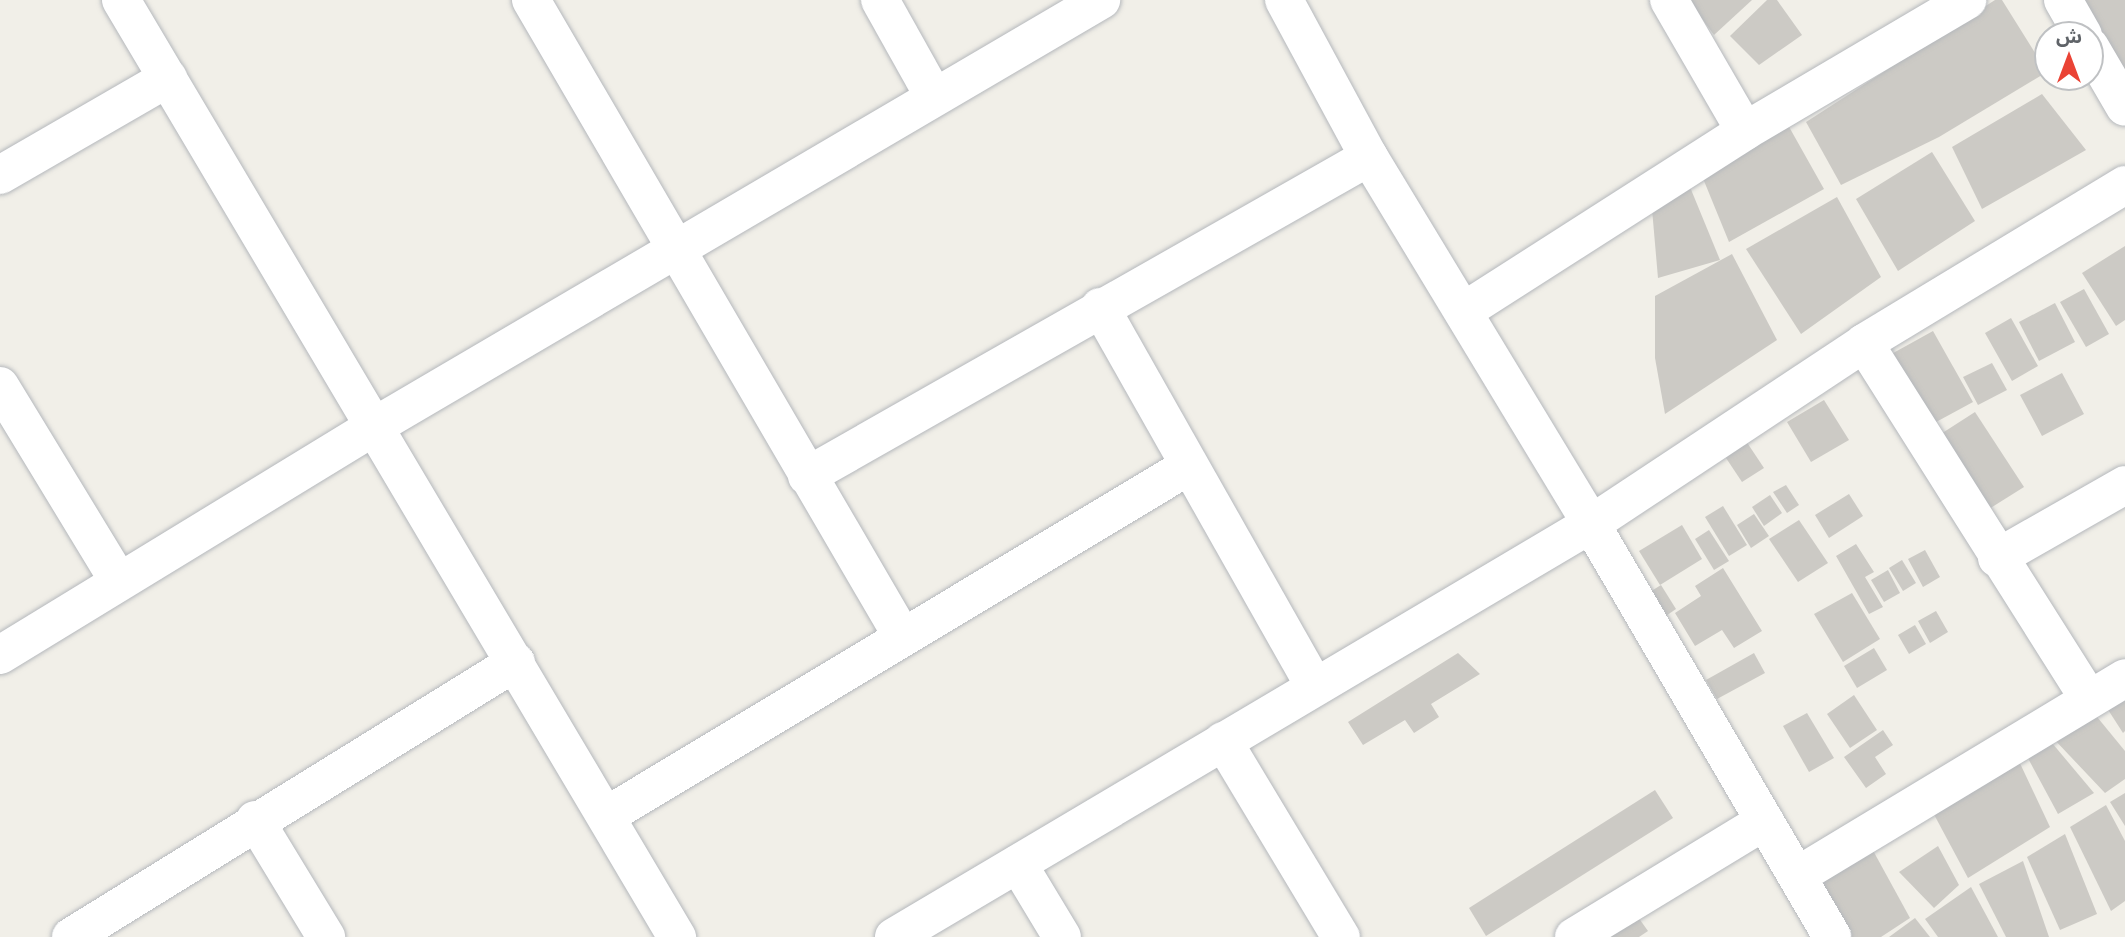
<!DOCTYPE html>
<meta charset="utf-8">
<style>
body{margin:0}
#map{position:relative;width:2125px;height:937px;overflow:hidden;background:#f1efe8;font-family:Signika,"Noto Sans Arabic",sans-serif}
div>[style]{position:absolute}
.building>*{inset:0;background:#cccac5}
.roads{filter:drop-shadow(0 0 2px #b5b8bc) drop-shadow(0 0 2px #b5b8bc)}
.minor>*{height:38px;margin:-19px;padding:0 19px;transform-origin:19px;border-radius:19px;background:#fff}
span{translate:-50% -50%;white-space:nowrap;text-align:center;line-height:1.15;-webkit-text-stroke:5px #fff;paint-order:stroke}
.north{position:absolute;left:2034px;top:21px;width:70px;height:70px;box-sizing:border-box;background:#fff;border:2px solid #bfc1c3;border-radius:50%;rotate:0deg;font-size:19px;font-weight:700;line-height:28px;text-align:center;color:#5f6368}
.north::after{content:'';display:block;margin:auto;width:24px;height:32px;background:#ea4335;clip-path:polygon(50% 0,100% 100%,50% 72%,0 100%)}
</style>
<div id="map">
<div class="building">
<div style="clip-path:polygon(1688px 0,1752px 0,1714px 35px)"></div>
<div style="clip-path:polygon(1767px 0,1777px 0,1802px 35px,1759px 65px,1730px 36px)"></div>
<div style="clip-path:polygon(1995px 0,2002px 0,2047px 72px,1939px 137px,1841px 185px,1806px 122px)"></div>
<div style="clip-path:polygon(2078px 0,2125px 0,2125px 88px)"></div>
<div style="clip-path:polygon(2042px 94px,2086px 150px,1982px 209px,1952px 147px)"></div>
<div style="clip-path:polygon(1788px 125px,1824px 189px,1729px 242px,1702px 176px)"></div>
<div style="clip-path:polygon(1932px 152px,1975px 221px,1898px 271px,1856px 199px)"></div>
<div style="clip-path:polygon(1683px 170px,1720px 260px,1658px 278px,1652px 209px)"></div>
<div style="clip-path:polygon(1837px 197px,1881px 277px,1801px 334px,1746px 249px)"></div>
<div style="clip-path:polygon(2125px 246px,2125px 320px,2116px 326px,2082px 273px)"></div>
<div style="clip-path:polygon(1732px 254px,1777px 340px,1665px 414px,1655px 358px,1655px 296px)"></div>
<div style="clip-path:polygon(2084px 289px,2109px 334px,2086px 347px,2060px 302px)"></div>
<div style="clip-path:polygon(2055px 303px,2075px 342px,2039px 361px,2019px 322px)"></div>
<div style="clip-path:polygon(2011px 318px,2038px 366px,2012px 381px,1985px 333px)"></div>
<div style="clip-path:polygon(1933px 331px,1973px 402px,1925px 428px,1886px 357px)"></div>
<div style="clip-path:polygon(1992px 363px,2007px 390px,1978px 405px,1963px 377px)"></div>
<div style="clip-path:polygon(2062px 373px,2084px 414px,2042px 436px,2020px 395px)"></div>
<div style="clip-path:polygon(1824px 400px,1849px 440px,1811px 462px,1787px 422px)"></div>
<div style="clip-path:polygon(1975px 412px,2024px 487px,1981px 514px,1933px 439px)"></div>
<div style="clip-path:polygon(1740px 432px,1764px 468px,1742px 482px,1718px 446px)"></div>
<div style="clip-path:polygon(1786px 485px,1799px 505px,1787px 513px,1773px 492px)"></div>
<div style="clip-path:polygon(1849px 494px,1863px 516px,1829px 538px,1815px 515px)"></div>
<div style="clip-path:polygon(1770px 495px,1782px 513px,1764px 526px,1752px 507px)"></div>
<div style="clip-path:polygon(1723px 506px,1747px 545px,1729px 556px,1705px 517px)"></div>
<div style="clip-path:polygon(1754px 514px,1769px 536px,1751px 548px,1737px 525px)"></div>
<div style="clip-path:polygon(1799px 520px,1828px 563px,1798px 582px,1769px 539px)"></div>
<div style="clip-path:polygon(1682px 525px,1702px 559px,1660px 585px,1639px 551px)"></div>
<div style="clip-path:polygon(1709px 530px,1729px 561px,1714px 570px,1695px 539px)"></div>
<div style="clip-path:polygon(1856px 544px,1874px 572px,1865px 577px,1883px 607px,1869px 614px,1836px 556px)"></div>
<div style="clip-path:polygon(1925px 550px,1940px 577px,1923px 587px,1908px 559px)"></div>
<div style="clip-path:polygon(1902px 560px,1916px 583px,1903px 591px,1889px 568px)"></div>
<div style="clip-path:polygon(1723px 568px,1762px 631px,1734px 648px,1722px 630px,1695px 646px,1675px 613px,1701px 596px,1695px 586px)"></div>
<div style="clip-path:polygon(1888px 570px,1900px 593px,1884px 602px,1871px 580px)"></div>
<div style="clip-path:polygon(1661px 585px,1676px 609px,1660px 620px,1645px 595px)"></div>
<div style="clip-path:polygon(1852px 593px,1880px 639px,1843px 662px,1814px 614px)"></div>
<div style="clip-path:polygon(1936px 611px,1948px 632px,1930px 643px,1918px 621px)"></div>
<div style="clip-path:polygon(1915px 625px,1926px 644px,1909px 654px,1898px 635px)"></div>
<div style="clip-path:polygon(1874px 648px,1887px 670px,1857px 688px,1844px 666px)"></div>
<div style="clip-path:polygon(1458px 653px,1480px 674px,1431px 704px,1439px 717px,1414px 733px,1405px 720px,1363px 745px,1348px 722px)"></div>
<div style="clip-path:polygon(1754px 653px,1765px 673px,1717px 699px,1706px 680px)"></div>
<div style="clip-path:polygon(2125px 692px,2125px 731px,2123px 733px,2105px 705px)"></div>
<div style="clip-path:polygon(1854px 695px,1877px 730px,1850px 748px,1827px 714px)"></div>
<div style="clip-path:polygon(2093px 712px,2125px 751px,2125px 779px,2105px 793px,2052px 737px)"></div>
<div style="clip-path:polygon(1807px 713px,1834px 758px,1809px 772px,1783px 726px)"></div>
<div style="clip-path:polygon(1883px 730px,1893px 745px,1875px 757px,1886px 774px,1866px 788px,1844px 757px)"></div>
<div style="clip-path:polygon(2047px 737px,2094px 793px,2058px 814px,2023px 749px)"></div>
<div style="clip-path:polygon(2017px 757px,2050px 827px,1968px 878px,1930px 807px)"></div>
<div style="clip-path:polygon(1655px 790px,1673px 818px,1486px 936px,1469px 908px)"></div>
<div style="clip-path:polygon(2125px 793px,2125px 826px,2110px 802px)"></div>
<div style="clip-path:polygon(2106px 805px,2125px 841px,2125px 901px,2111px 911px,2070px 827px)"></div>
<div style="clip-path:polygon(2065px 834px,2097px 914px,2060px 930px,2027px 857px)"></div>
<div style="clip-path:polygon(1870px 845px,1910px 918px,1881px 937px,1843px 937px,1812px 880px)"></div>
<div style="clip-path:polygon(1938px 846px,1959px 885px,1934px 908px,1899px 872px)"></div>
<div style="clip-path:polygon(2023px 861px,2049px 937px,2006px 937px,1979px 884px)"></div>
<div style="clip-path:polygon(1971px 887px,1998px 937px,1938px 937px,1925px 919px)"></div>
<div style="clip-path:polygon(1633px 910px,1648px 931px,1639px 937px,1602px 937px)"></div>
<div style="clip-path:polygon(1915px 918px,1930px 937px,1889px 937px)"></div>
</div>
<div class="roads">
<div class="minor">
<div style="left:121px;top:0;width:1090px;rotate:59.32deg"></div>
<div style="left:531px;top:0;width:736px;rotate:59.74deg"></div>
<div style="left:880px;top:0;width:109px;rotate:60.8deg"></div>
<div style="left:1284px;top:0;width:179px;rotate:61.6deg"></div>
<div style="left:1369px;top:157px;width:429px;rotate:58.8deg"></div>
<div style="left:1591px;top:524px;width:478px;rotate:59.7deg"></div>
<div style="left:1669px;top:0;width:151px;rotate:59.9deg"></div>
<div style="left:2063px;top:0;width:40px;rotate:60.3deg"></div>
<div style="left:2090px;top:47px;width:69px;rotate:59.7deg"></div>
<div style="left:0;top:175px;width:194px;rotate:-30deg"></div>
<div style="left:1100px;top:307px;width:435px;rotate:60.5deg"></div>
<div style="left:1464px;top:311px;width:334px;rotate:-32.6deg"></div>
<div style="left:1745px;top:131px;width:258px;rotate:-30.5deg"></div>
<div style="left:1864px;top:343px;width:420px;rotate:57.7deg"></div>
<div style="left:0;top:386px;width:227px;rotate:58.7deg"></div>
<div style="left:807px;top:476px;width:646px;rotate:-29.58deg"></div>
<div style="left:1997px;top:558px;width:147px;rotate:-29.7deg"></div>
<div style="left:0;top:655px;width:439px;rotate:-31.4deg"></div>
<div style="left:375px;top:426px;width:842px;rotate:-30.4deg"></div>
<div style="left:1223px;top:741px;width:229px;rotate:59deg"></div>
<div style="left:606px;top:816px;width:678px;rotate:-30.99deg"></div>
<div style="left:255px;top:820px;width:137px;rotate:58.7deg"></div>
<div style="left:1018px;top:864px;width:85px;rotate:58.9deg"></div>
<div style="left:1797px;top:876px;width:383px;rotate:-31.1deg"></div>
<div style="left:71px;top:937px;width:523px;rotate:-31.72deg"></div>
<div style="left:894px;top:937px;width:810px;rotate:-30.65deg"></div>
<div style="left:1591px;top:524px;width:328px;rotate:-33.5deg"></div>
<div style="left:1864px;top:343px;width:305px;rotate:-31.2deg"></div>
<div style="left:1574px;top:937px;width:223px;rotate:-31.3deg"></div>
</div>
</div>
<div class="north">ش</div>
</div>
